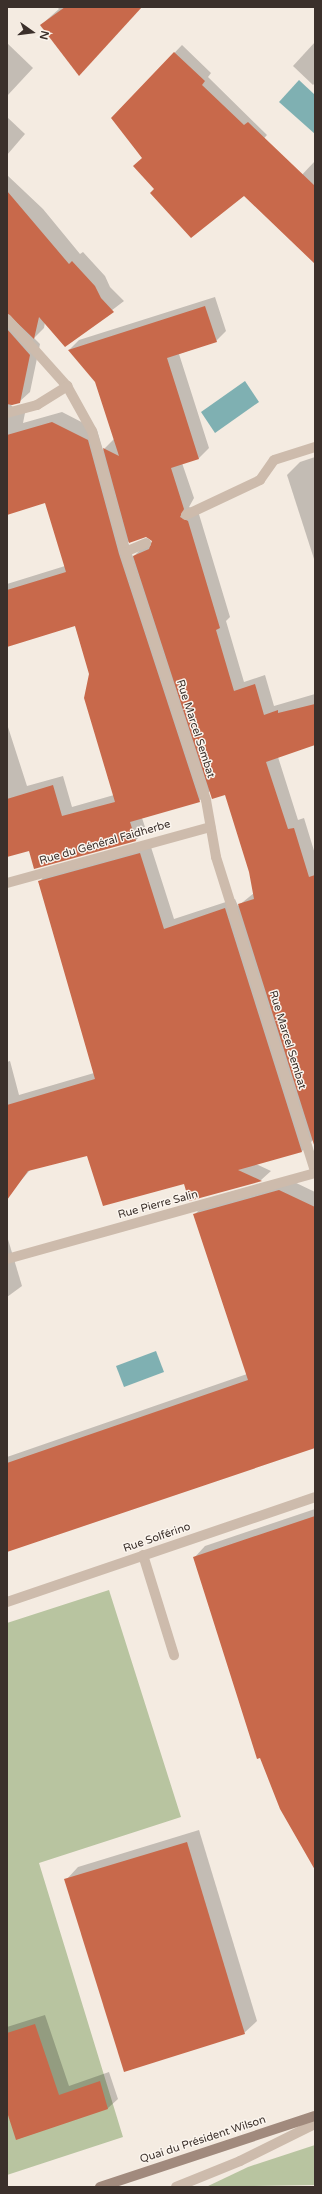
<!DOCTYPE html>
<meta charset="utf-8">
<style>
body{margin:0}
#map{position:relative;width:322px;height:2194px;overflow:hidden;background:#f4ebe1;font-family:"Varela Round",sans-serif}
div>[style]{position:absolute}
.green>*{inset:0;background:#b8c4a0}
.water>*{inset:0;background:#7fb0b2}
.shadow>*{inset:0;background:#0003}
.building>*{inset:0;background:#c8694b}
.lane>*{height:10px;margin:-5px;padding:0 5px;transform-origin:5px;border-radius:5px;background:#cdbbac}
.street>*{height:10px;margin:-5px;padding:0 5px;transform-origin:5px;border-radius:5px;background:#cdbbac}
.secondary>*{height:10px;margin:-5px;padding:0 5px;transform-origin:5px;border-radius:5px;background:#a18a7d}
span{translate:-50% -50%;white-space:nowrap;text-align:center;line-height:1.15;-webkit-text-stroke:3px #fbf5ee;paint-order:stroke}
.street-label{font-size:11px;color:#3b302b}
.frame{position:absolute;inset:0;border:8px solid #3b302b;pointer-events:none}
.north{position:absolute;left:12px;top:12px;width:40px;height:40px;-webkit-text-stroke:3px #fbf5ee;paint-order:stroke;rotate:104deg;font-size:11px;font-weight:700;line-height:16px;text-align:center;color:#3b302b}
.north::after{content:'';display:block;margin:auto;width:14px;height:18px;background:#3b302b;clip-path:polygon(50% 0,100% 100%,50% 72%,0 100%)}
</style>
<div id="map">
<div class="green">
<div style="clip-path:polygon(109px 1590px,181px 1817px,39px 1863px,123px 2137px,7px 2175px,7px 1623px)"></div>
<div style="clip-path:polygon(315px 2145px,315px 2185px,206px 2187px,248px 2167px)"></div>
</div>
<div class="water">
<div style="clip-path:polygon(299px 80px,315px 95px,315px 134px,279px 102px)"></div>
<div style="clip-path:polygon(245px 381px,259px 402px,215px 433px,201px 412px)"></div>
<div style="clip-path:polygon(156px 1351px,164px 1372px,124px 1387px,116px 1366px)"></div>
</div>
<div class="shadow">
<div style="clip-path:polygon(57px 7px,142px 7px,41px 25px,59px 9px)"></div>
<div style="clip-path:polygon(315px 42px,315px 83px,313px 85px,293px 66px)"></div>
<div style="clip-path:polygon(7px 43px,33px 68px,7px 96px)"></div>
<div style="clip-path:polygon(182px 45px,211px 73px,208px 77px,267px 135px,217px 190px,155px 189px,143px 158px,112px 118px)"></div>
<div style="clip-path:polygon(7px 117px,25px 134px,7px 155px)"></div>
<div style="clip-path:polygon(315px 161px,315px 258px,265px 214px)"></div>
<div style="clip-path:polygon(evenodd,7px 175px,43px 209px,80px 254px,83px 252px,105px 276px,110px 287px,124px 301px,65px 346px,45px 322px,44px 328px,34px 338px,40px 344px,30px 392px,19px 402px,11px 405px,16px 410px,26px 408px,23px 423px,62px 412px,97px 430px,103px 450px,115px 438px,96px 381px,69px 350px,79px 340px,215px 297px,226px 331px,216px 341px,179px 354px,209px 448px,199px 458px,182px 463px,194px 498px,189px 507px,198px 511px,230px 617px,226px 621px,244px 682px,265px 675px,274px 706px,315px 694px,315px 744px,278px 757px,298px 820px,304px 818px,315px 854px,315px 1146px,313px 1140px,302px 1151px,256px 1164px,271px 1171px,261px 1180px,190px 1200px,185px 1183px,88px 1154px,31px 1169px,16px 1186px,7px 1189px,7px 1062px,10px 1061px,19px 1095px,94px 1073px,39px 882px,49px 871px,150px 844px,174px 919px,235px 899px,238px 906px,254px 893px,250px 872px,226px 794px,211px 790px,199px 801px,142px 818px,146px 830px,136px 840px,30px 849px,7px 856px,7px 724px,27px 786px,63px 776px,72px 807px,114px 795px,90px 674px,75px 625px,7px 634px,7px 584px,65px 566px,46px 502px,7px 514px,7px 175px,147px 535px,153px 542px,144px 546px,133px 557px,128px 542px,147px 535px)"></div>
<div style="clip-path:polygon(315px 457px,315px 562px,287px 475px,300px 462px)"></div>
<div style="clip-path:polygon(290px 1180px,315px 1192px,315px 1447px,7px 1551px,7px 1457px,247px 1374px,195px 1214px,205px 1204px)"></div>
<div style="clip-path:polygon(7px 1236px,22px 1286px,7px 1297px)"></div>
<div style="clip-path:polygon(315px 1509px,315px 1853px,194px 1558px,205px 1546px)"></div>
<div style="clip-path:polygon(199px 1830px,257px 2021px,244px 2033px,66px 1880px,78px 1867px)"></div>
<div style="clip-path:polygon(45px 2015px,69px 2086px,109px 2072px,118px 2099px,108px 2108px,17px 2139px,7px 2109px,7px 2027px)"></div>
</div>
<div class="building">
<div style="clip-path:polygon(65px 7px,142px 7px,79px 76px,40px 25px)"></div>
<div style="clip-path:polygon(174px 52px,205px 81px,202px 85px,244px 125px,248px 122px,315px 186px,315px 264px,244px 196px,191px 238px,150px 193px,154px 189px,133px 166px,142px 158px,111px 118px)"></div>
<div style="clip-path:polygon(7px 191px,69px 264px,72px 261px,95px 286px,101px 298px,114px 312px,65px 347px,39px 317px,34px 339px,7px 313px)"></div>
<div style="clip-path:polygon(205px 306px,217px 342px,167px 358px,199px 459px,171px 468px,184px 509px,180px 517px,188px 521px,220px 628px,216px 630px,234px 691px,255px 684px,264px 715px,278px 710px,278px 713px,315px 704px,315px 745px,266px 762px,288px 829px,294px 828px,309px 877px,315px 875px,315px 1148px,238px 904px,254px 899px,249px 872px,225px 795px,212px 799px,133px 556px,149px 549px,152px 541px,146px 537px,129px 543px,103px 448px,119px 456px,95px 382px,68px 350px)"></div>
<div style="clip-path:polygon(7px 329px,30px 355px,20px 403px,12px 405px,7px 404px)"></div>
<div style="clip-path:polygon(52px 422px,88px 440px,119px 554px,200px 802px,130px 822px,136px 841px,34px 869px,29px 851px,7px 857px,7px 799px,53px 785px,62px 816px,115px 802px,84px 698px,89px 674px,75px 626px,7px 647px,7px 590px,66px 572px,45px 503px,7px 515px,7px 435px)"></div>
<div style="clip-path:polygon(140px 853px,164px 929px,225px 908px,302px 1152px,238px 1170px,262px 1181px,189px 1201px,184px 1184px,103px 1206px,87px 1156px,28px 1171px,7px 1200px,7px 1105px,95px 1079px,38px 881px)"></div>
<div style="clip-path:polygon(279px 1190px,315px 1207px,315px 1448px,7px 1552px,7px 1463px,248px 1380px,193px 1214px)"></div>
<div style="clip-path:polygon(315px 1516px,315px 1870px,280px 1809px,260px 1758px,257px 1759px,193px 1557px)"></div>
<div style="clip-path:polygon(187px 1842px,245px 2034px,124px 2072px,64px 1879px)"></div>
<div style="clip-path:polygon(35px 2024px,59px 2095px,100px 2081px,108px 2109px,16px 2140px,7px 2112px,7px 2033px)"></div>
</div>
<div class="lane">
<div style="left:186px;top:515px;width:82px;rotate:-25.3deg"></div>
<div style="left:260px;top:480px;width:24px;rotate:-55deg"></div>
<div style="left:274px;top:460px;width:43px;rotate:-17.6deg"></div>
<div style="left:125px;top:552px;width:23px;rotate:-23deg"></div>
<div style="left:143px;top:1555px;width:105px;rotate:72.8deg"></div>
</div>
<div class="street">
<div style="left:7px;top:319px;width:90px;rotate:48.2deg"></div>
<div style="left:67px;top:386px;width:51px;rotate:60.9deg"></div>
<div style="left:92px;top:431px;width:125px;rotate:74.7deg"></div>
<div style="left:125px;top:552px;width:261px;rotate:71.9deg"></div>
<div style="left:206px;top:800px;width:58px;rotate:80deg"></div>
<div style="left:216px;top:857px;width:329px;rotate:72.5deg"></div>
<div style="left:7px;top:413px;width:31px;rotate:-15deg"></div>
<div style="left:37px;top:405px;width:36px;rotate:-32deg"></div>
<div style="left:7px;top:883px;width:211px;rotate:-15.4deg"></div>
<div style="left:7px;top:1259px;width:320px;rotate:-15.6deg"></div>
<div style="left:7px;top:1602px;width:325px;rotate:-18.8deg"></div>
<div style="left:176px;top:2187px;width:69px;rotate:-22.1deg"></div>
<div style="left:240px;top:2161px;width:84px;rotate:-26.3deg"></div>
</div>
<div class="secondary">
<div style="left:100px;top:2187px;width:226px;rotate:-18.3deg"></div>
</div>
<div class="street-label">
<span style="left:195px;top:729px;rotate:72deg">Rue Marcel Sembat</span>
<span style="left:105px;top:843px;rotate:-16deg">Rue du Général Faidherbe</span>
<span style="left:287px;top:1040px;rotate:73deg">Rue Marcel Sembat</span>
<span style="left:158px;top:1205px;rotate:-15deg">Rue Pierre Salin</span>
<span style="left:157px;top:1538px;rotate:-19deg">Rue Solférino</span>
<span style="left:203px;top:2140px;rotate:-18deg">Quai du Président Wilson</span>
</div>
<div class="frame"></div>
<div class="north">N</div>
</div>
